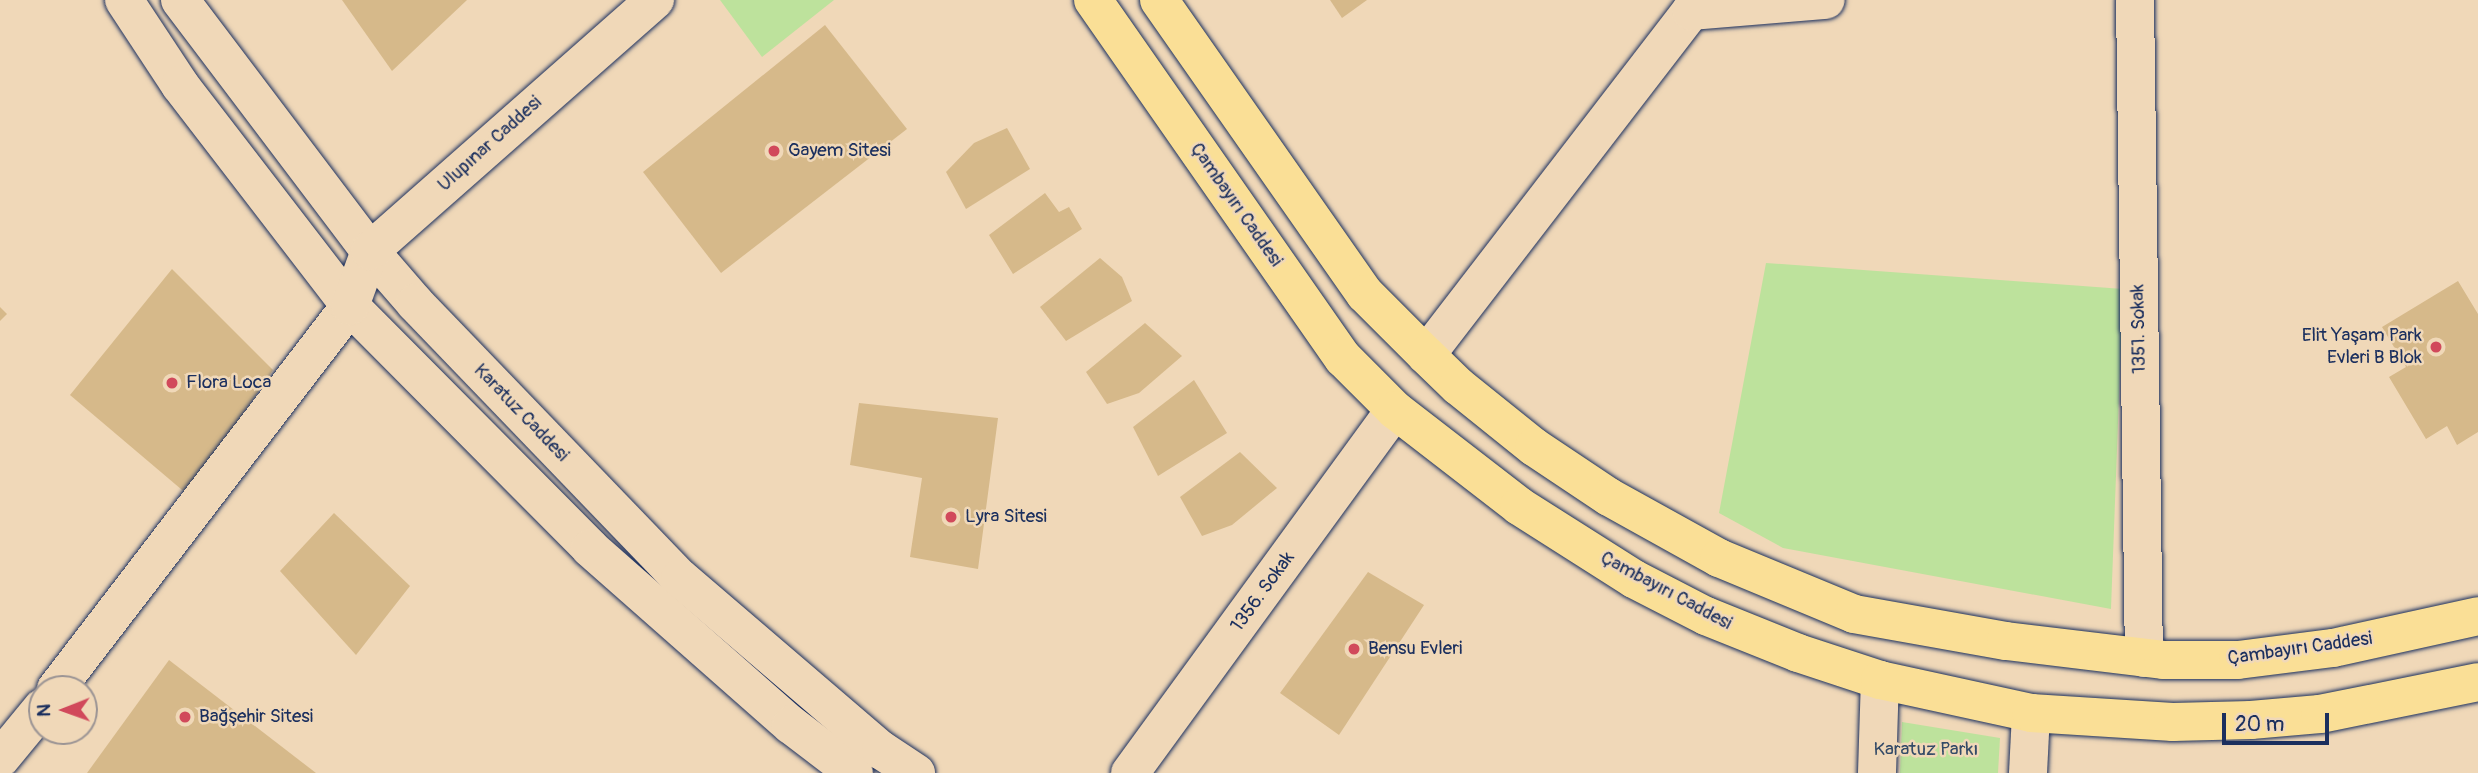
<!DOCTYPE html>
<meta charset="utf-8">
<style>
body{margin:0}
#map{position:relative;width:2478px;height:773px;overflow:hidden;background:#f0d8b8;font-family:Pangolin,sans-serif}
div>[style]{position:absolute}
.green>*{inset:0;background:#bde29c}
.building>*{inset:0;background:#d6b98a}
.roads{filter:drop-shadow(0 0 2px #1b2f5e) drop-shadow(0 0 2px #1b2f5e)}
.minor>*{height:38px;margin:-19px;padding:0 19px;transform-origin:19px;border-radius:19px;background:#f0d8b8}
.major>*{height:38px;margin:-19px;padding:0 19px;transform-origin:19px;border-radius:19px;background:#fadf96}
.dots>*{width:19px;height:19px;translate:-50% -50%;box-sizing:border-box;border:4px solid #f0d8b8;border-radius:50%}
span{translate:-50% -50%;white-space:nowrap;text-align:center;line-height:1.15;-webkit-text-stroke:5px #f0d8b8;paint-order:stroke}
.street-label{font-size:19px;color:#1b2f5e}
.poi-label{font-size:19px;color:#1b2f5e}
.left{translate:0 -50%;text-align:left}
.right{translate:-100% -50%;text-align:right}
.park-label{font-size:19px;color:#334a67}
.north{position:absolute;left:28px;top:675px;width:70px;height:70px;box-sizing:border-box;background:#f0d8b8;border:2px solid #9b9494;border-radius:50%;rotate:269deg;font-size:19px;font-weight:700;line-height:28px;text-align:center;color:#1b2f5e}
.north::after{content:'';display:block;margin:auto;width:24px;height:32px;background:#d1495b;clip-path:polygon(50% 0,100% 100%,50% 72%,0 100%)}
.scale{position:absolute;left:2222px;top:713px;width:107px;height:32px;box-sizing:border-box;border:4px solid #1b2f5e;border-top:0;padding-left:9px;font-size:21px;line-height:24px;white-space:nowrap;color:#1b2f5e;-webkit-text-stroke:5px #f0d8b8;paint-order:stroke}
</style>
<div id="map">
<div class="green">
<div style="clip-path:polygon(720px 0,834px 0,762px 57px)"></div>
<div style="clip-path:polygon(1766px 263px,2123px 289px,2111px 609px,1783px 548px,1719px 513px)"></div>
<div style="clip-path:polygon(1902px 722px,2000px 738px,1998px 773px,1900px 773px)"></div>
</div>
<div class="building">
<div style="clip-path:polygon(342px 0,467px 0,392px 71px)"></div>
<div style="clip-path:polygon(1330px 0,1367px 0,1342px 18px)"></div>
<div style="clip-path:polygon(825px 25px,907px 129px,721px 273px,643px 172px)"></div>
<div style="clip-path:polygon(1007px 128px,1030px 169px,966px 209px,946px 172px,974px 143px)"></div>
<div style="clip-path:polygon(1045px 193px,1059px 212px,1069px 207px,1082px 229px,1013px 274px,989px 235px)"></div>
<div style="clip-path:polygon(1100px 258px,1122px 277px,1132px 301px,1066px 341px,1040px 307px)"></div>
<div style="clip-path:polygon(172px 269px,273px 370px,188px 495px,70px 395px)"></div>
<div style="clip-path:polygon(2458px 281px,2478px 314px,2478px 432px,2457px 445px,2447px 426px,2426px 439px,2389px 377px,2406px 367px,2382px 327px)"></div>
<div style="clip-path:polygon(0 307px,7px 314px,0 321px)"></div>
<div style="clip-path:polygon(1145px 323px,1182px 356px,1139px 393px,1107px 404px,1086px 372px)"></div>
<div style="clip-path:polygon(1194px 380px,1227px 433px,1158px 476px,1133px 427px)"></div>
<div style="clip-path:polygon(859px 403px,998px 418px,978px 569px,910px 557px,922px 478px,850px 465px)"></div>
<div style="clip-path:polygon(1240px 452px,1277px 488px,1232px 525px,1202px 536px,1180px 497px)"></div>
<div style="clip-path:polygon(334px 513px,410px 586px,356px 655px,280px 571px)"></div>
<div style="clip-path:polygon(1368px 572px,1424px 605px,1339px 735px,1280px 693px)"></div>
<div style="clip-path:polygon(169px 660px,316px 773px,87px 773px)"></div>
</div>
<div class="roads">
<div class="minor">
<div style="left:124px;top:0;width:102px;rotate:56.6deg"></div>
<div style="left:180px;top:85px;width:279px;rotate:52.4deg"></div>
<div style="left:350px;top:306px;width:341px;rotate:45.2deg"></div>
<div style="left:590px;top:548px;width:268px;rotate:41.4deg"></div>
<div style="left:791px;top:725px;width:79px;rotate:37.3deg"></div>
<div style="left:180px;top:0;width:315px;rotate:52.9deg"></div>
<div style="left:370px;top:251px;width:69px;rotate:49.1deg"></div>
<div style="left:415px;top:303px;width:382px;rotate:46.1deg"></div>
<div style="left:680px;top:578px;width:265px;rotate:40.6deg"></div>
<div style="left:881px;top:750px;width:42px;rotate:33.3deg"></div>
<div style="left:2135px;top:0;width:658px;rotate:89.22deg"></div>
<div style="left:1426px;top:355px;width:434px;rotate:-52.4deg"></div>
<div style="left:1691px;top:11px;width:135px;rotate:-4.7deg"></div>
<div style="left:56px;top:689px;width:483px;rotate:-52.5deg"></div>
<div style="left:350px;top:306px;width:59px;rotate:-70deg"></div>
<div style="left:370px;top:251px;width:380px;rotate:-41.4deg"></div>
<div style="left:0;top:759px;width:66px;rotate:-50.5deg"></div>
<div style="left:1130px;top:773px;width:449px;rotate:-53.9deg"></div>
<div style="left:1877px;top:773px;width:93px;rotate:-88.2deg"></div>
<div style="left:2028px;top:773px;width:60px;rotate:-87.1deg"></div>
</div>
<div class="major">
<div style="left:1093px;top:0;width:437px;rotate:55.1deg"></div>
<div style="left:1343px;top:358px;width:74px;rotate:45deg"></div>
<div style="left:1395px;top:410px;width:157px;rotate:37.7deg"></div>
<div style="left:1519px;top:506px;width:136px;rotate:32.4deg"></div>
<div style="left:1634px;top:579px;width:81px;rotate:27.2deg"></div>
<div style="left:1706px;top:616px;width:99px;rotate:21.9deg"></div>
<div style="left:1798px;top:653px;width:86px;rotate:18.2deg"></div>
<div style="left:1880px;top:680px;width:155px;rotate:12.3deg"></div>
<div style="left:2031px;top:713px;width:142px;rotate:3.6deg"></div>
<div style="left:2173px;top:722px;width:78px;rotate:-1.5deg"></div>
<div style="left:2251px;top:720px;width:69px;rotate:-5deg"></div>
<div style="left:2320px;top:714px;width:161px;rotate:-11.4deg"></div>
<div style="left:1159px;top:0;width:359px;rotate:55deg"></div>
<div style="left:1365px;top:294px;width:86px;rotate:45deg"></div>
<div style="left:1426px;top:355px;width:45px;rotate:44.1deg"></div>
<div style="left:1458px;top:386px;width:97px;rotate:38.8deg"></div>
<div style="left:1534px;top:447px;width:90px;rotate:33.7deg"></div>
<div style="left:1609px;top:497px;width:126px;rotate:29deg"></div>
<div style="left:1719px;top:558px;width:146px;rotate:22.5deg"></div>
<div style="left:1854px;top:614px;width:154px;rotate:10.1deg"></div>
<div style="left:2006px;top:641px;width:158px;rotate:6.9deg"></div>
<div style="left:2163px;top:660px;width:75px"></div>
<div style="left:2238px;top:660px;width:96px;rotate:-7.2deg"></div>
<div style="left:2333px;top:648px;width:148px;rotate:-12.4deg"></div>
</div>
</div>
<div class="dots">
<div style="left:774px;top:151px;background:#d1495b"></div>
<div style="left:2436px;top:347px;background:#d1495b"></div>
<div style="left:172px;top:383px;background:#d1495b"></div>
<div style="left:951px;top:517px;background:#d1495b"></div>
<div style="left:1354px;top:649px;background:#d1495b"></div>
<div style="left:185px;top:717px;background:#d1495b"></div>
</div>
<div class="street-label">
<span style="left:490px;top:144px;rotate:-42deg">Ulupınar Caddesi</span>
<span style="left:1236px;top:205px;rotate:55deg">Çambayırı Caddesi</span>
<span style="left:2139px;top:329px;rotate:-91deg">1351. Sokak</span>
<span style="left:521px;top:413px;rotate:46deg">Karatuz Caddesi</span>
<span style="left:1666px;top:591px;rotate:28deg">Çambayırı Caddesi</span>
<span style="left:1263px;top:592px;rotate:-54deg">1356. Sokak</span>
<span style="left:2300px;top:649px;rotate:-8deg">Çambayırı Caddesi</span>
</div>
<div class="poi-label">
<span class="left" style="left:788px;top:151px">Gayem Sitesi</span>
<span class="right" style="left:2422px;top:347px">Elit Yaşam Park<br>Evleri B Blok</span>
<span class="left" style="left:186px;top:383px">Flora Loca</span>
<span class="left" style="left:965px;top:517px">Lyra Sitesi</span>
<span class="left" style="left:1368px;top:649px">Bensu Evleri</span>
<span class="left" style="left:199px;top:717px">Bağşehir Sitesi</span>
</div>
<div class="park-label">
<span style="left:1926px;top:750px">Karatuz Parkı</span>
</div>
<div class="north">N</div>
<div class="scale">20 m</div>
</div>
